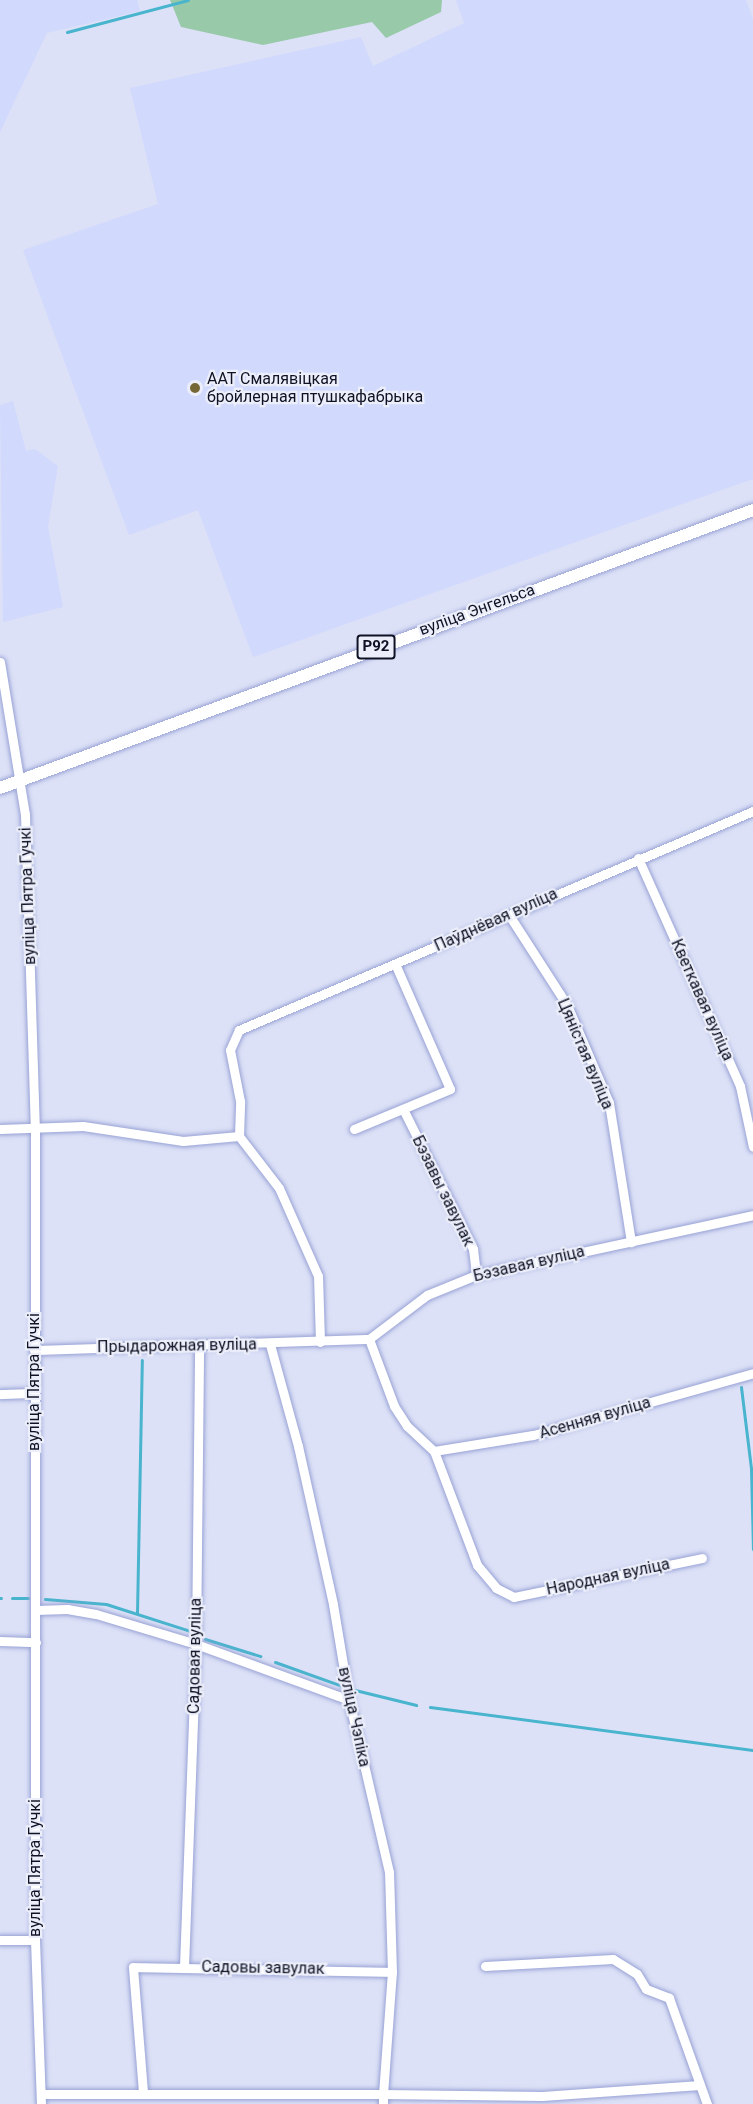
<!DOCTYPE html>
<meta charset="utf-8">
<style>
body{margin:0}
#map{position:relative;width:753px;height:2104px;overflow:hidden;background:#dce1f7;font-family:Roboto,sans-serif}
div>[style]{position:absolute}
.built>*{inset:0;background:#d1d9fd}
.green>*{inset:0;background:#98caa9}
.stream>*{height:3px;margin:-1.5px;padding:0 1.5px;transform-origin:1.5px;border-radius:1.5px;background:#49b4cd}
.roads{filter:drop-shadow(0 0 2px #98a2d5) drop-shadow(0 0 2px #98a2d5)}
.minor>*{height:9px;margin:-4.5px;padding:0 4.5px;transform-origin:4.5px;border-radius:4.5px;background:#fff}
.major>*{height:12px;margin:-6px;padding:0 6px;transform-origin:6px;border-radius:6px;background:#fff}
.dots>*{width:16px;height:16px;translate:-50% -50%;box-sizing:border-box;border:3px solid #eceffa;border-radius:50%}
span{translate:-50% -50%;white-space:nowrap;text-align:center;line-height:1.15;-webkit-text-stroke:4.5px #eceffa;paint-order:stroke}
.shield-label span{padding:2px 4px;background:#eceffa;border:2px solid;border-radius:4px;-webkit-text-stroke-width:0}
.shield-label{font-size:15px;color:#0f1224;font-weight:700}
.poi-label{font-size:16px;color:#0f1224}
.left{translate:0 -50%;text-align:left}
.street-label{font-size:16px;color:#0f1224}
</style>
<div id="map">
<div class="built">
<div style="clip-path:polygon(0 0,137px 0,140px 11px,47px 33px,0 132px)"></div>
<div style="clip-path:polygon(456px 0,746px 0,753px 19px,753px 479px,253px 657px,198px 510px,129px 535px,23px 250px,158px 204px,130px 88px,361px 37px,373px 66px,464px 23px)"></div>
<div style="clip-path:polygon(13px 401px,26px 451px,35px 449px,58px 466px,48px 527px,63px 607px,3px 622px,0 405px)"></div>
</div>
<div class="green">
<div style="clip-path:polygon(170px 0,442px 0,441px 12px,386px 38px,372px 22px,263px 45px,181px 27px)"></div>
</div>
<div class="stream">
<div style="left:67px;top:32px;width:125px;rotate:-14.8deg"></div>
<div style="left:741px;top:1387px;width:82px;rotate:83deg"></div>
<div style="left:751px;top:1468px;width:81px;rotate:88.6deg"></div>
<div style="left:0;top:1598px;width:1px"></div>
<div style="left:12px;top:1598px;width:16px"></div>
<div style="left:45px;top:1599px;width:61px;rotate:4.7deg"></div>
<div style="left:106px;top:1604px;width:88px;rotate:17.8deg"></div>
<div style="left:137px;top:1613px;width:253px;rotate:-88.9deg"></div>
<div style="left:205px;top:1639px;width:58px;rotate:17.2deg"></div>
<div style="left:275px;top:1662px;width:71px;rotate:19.7deg"></div>
<div style="left:355px;top:1690px;width:63px;rotate:13.8deg"></div>
<div style="left:430px;top:1707px;width:326px;rotate:7.6deg"></div>
</div>
<div class="roads">
<div class="minor">
<div style="left:0;top:662px;width:154px;rotate:80.7deg"></div>
<div style="left:25px;top:814px;width:315px;rotate:88.2deg"></div>
<div style="left:35px;top:1129px;width:811px;rotate:90deg"></div>
<div style="left:35px;top:1940px;width:164px;rotate:87.9deg"></div>
<div style="left:638px;top:858px;width:250px;rotate:65.9deg"></div>
<div style="left:740px;top:1086px;width:62px;rotate:78deg"></div>
<div style="left:509px;top:915px;width:107px;rotate:57.2deg"></div>
<div style="left:567px;top:1005px;width:107px;rotate:66.8deg"></div>
<div style="left:609px;top:1103px;width:141px;rotate:81deg"></div>
<div style="left:403px;top:1109px;width:157px;rotate:63.4deg"></div>
<div style="left:473px;top:1249px;width:26px;rotate:83deg"></div>
<div style="left:0;top:1129px;width:83px;rotate:-2.1deg"></div>
<div style="left:83px;top:1126px;width:101px;rotate:8.5deg"></div>
<div style="left:183px;top:1141px;width:56px;rotate:-5.1deg"></div>
<div style="left:354px;top:1129px;width:104px;rotate:-22.6deg"></div>
<div style="left:450px;top:1089px;width:137px;rotate:-113.7deg"></div>
<div style="left:369px;top:1339px;width:72px;rotate:69.5deg"></div>
<div style="left:394px;top:1406px;width:24px;rotate:57deg"></div>
<div style="left:407px;top:1426px;width:37px;rotate:43deg"></div>
<div style="left:434px;top:1451px;width:122px;rotate:69.3deg"></div>
<div style="left:477px;top:1565px;width:30px;rotate:50deg"></div>
<div style="left:496px;top:1588px;width:20px;rotate:27deg"></div>
<div style="left:514px;top:1597px;width:192px;rotate:-11.7deg"></div>
<div style="left:320px;top:1342px;width:66px;rotate:-91.7deg"></div>
<div style="left:318px;top:1276px;width:96px;rotate:-113.9deg"></div>
<div style="left:279px;top:1188px;width:66px;rotate:-127.6deg"></div>
<div style="left:239px;top:1136px;width:35px;rotate:-88deg"></div>
<div style="left:240px;top:1101px;width:52px;rotate:-101.1deg"></div>
<div style="left:230px;top:1050px;width:22px;rotate:-66deg"></div>
<div style="left:239px;top:1030px;width:559px;rotate:-23.08deg"></div>
<div style="left:34px;top:1350px;width:335px;rotate:-1.9deg"></div>
<div style="left:369px;top:1339px;width:73px;rotate:-37.2deg"></div>
<div style="left:427px;top:1295px;width:53px;rotate:-22.2deg"></div>
<div style="left:476px;top:1275px;width:283px;rotate:-12.2deg"></div>
<div style="left:0;top:1394px;width:34px;rotate:-2deg"></div>
<div style="left:434px;top:1451px;width:100px;rotate:-9.2deg"></div>
<div style="left:533px;top:1435px;width:229px;rotate:-15.7deg"></div>
<div style="left:36px;top:1610px;width:31px;rotate:-2deg"></div>
<div style="left:67px;top:1609px;width:29px;rotate:10deg"></div>
<div style="left:96px;top:1614px;width:104px;rotate:16.7deg"></div>
<div style="left:196px;top:1644px;width:163px;rotate:20.1deg"></div>
<div style="left:0;top:1641px;width:36px;rotate:2deg"></div>
<div style="left:0;top:1940px;width:35px"></div>
<div style="left:485px;top:1966px;width:128px;rotate:-3.1deg"></div>
<div style="left:613px;top:1959px;width:28px;rotate:32deg"></div>
<div style="left:637px;top:1974px;width:17px;rotate:59deg"></div>
<div style="left:646px;top:1989px;width:25px;rotate:21deg"></div>
<div style="left:669px;top:1998px;width:113px;rotate:70.3deg"></div>
<div style="left:184px;top:1967px;width:323px;rotate:-87.9deg"></div>
<div style="left:196px;top:1644px;width:299px;rotate:-89.4deg"></div>
<div style="left:143px;top:2092px;width:125px;rotate:-94.6deg"></div>
<div style="left:133px;top:1967px;width:259px;rotate:1.1deg"></div>
<div style="left:41px;top:2094px;width:342px"></div>
<div style="left:383px;top:2094px;width:122px;rotate:-85.8deg"></div>
<div style="left:392px;top:1972px;width:100px;rotate:-91.7deg"></div>
<div style="left:389px;top:1872px;width:177px;rotate:-103.1deg"></div>
<div style="left:349px;top:1700px;width:97px;rotate:-99.5deg"></div>
<div style="left:333px;top:1604px;width:162px;rotate:-102.5deg"></div>
<div style="left:298px;top:1446px;width:106px;rotate:-105.4deg"></div>
<div style="left:383px;top:2104px;width:10px;rotate:-90deg"></div>
<div style="left:383px;top:2094px;width:159px;rotate:0.7deg"></div>
<div style="left:542px;top:2096px;width:158px;rotate:-4deg"></div>
</div>
<div class="major">
<div style="left:0;top:788px;width:803px;rotate:-20.26deg"></div>
</div>
</div>
<div class="dots">
<div style="left:195px;top:388px;background:#756835"></div>
</div>
<div class="shield-label">
<span style="left:376px;top:647px">Р92</span>
</div>
<div class="poi-label">
<span class="left" style="left:207px;top:388px">ААТ Смалявіцкая<br>бройлерная птушкафабрыка</span>
</div>
<div class="street-label">
<span style="left:477px;top:610px;rotate:-20deg">вуліца Энгельса</span>
<span style="left:28px;top:896px;rotate:-92deg">вуліца Пятра Гучкі</span>
<span style="left:496px;top:920px;rotate:-24deg">Паўднёвая вуліца</span>
<span style="left:702px;top:1000px;rotate:66deg">Кветкавая вуліца</span>
<span style="left:585px;top:1054px;rotate:67deg">Цяністая вуліца</span>
<span style="left:443px;top:1191px;rotate:64deg">Бэзавы завулак</span>
<span style="left:529px;top:1264px;rotate:-13deg">Бэзавая вуліца</span>
<span style="left:177px;top:1346px;rotate:-1deg">Прыдарожная вуліца</span>
<span style="left:34px;top:1382px;rotate:-90deg">вуліца Пятра Гучкі</span>
<span style="left:595px;top:1418px;rotate:-16deg">Асенняя вуліца</span>
<span style="left:608px;top:1577px;rotate:-12deg">Народная вуліца</span>
<span style="left:195px;top:1656px;rotate:-89deg">Садовая вуліца</span>
<span style="left:354px;top:1717px;rotate:78deg">вуліца Чэпіка</span>
<span style="left:35px;top:1868px;rotate:-90deg">вуліца Пятра Гучкі</span>
<span style="left:263px;top:1968px;rotate:1deg">Садовы завулак</span>
</div>
</div>
